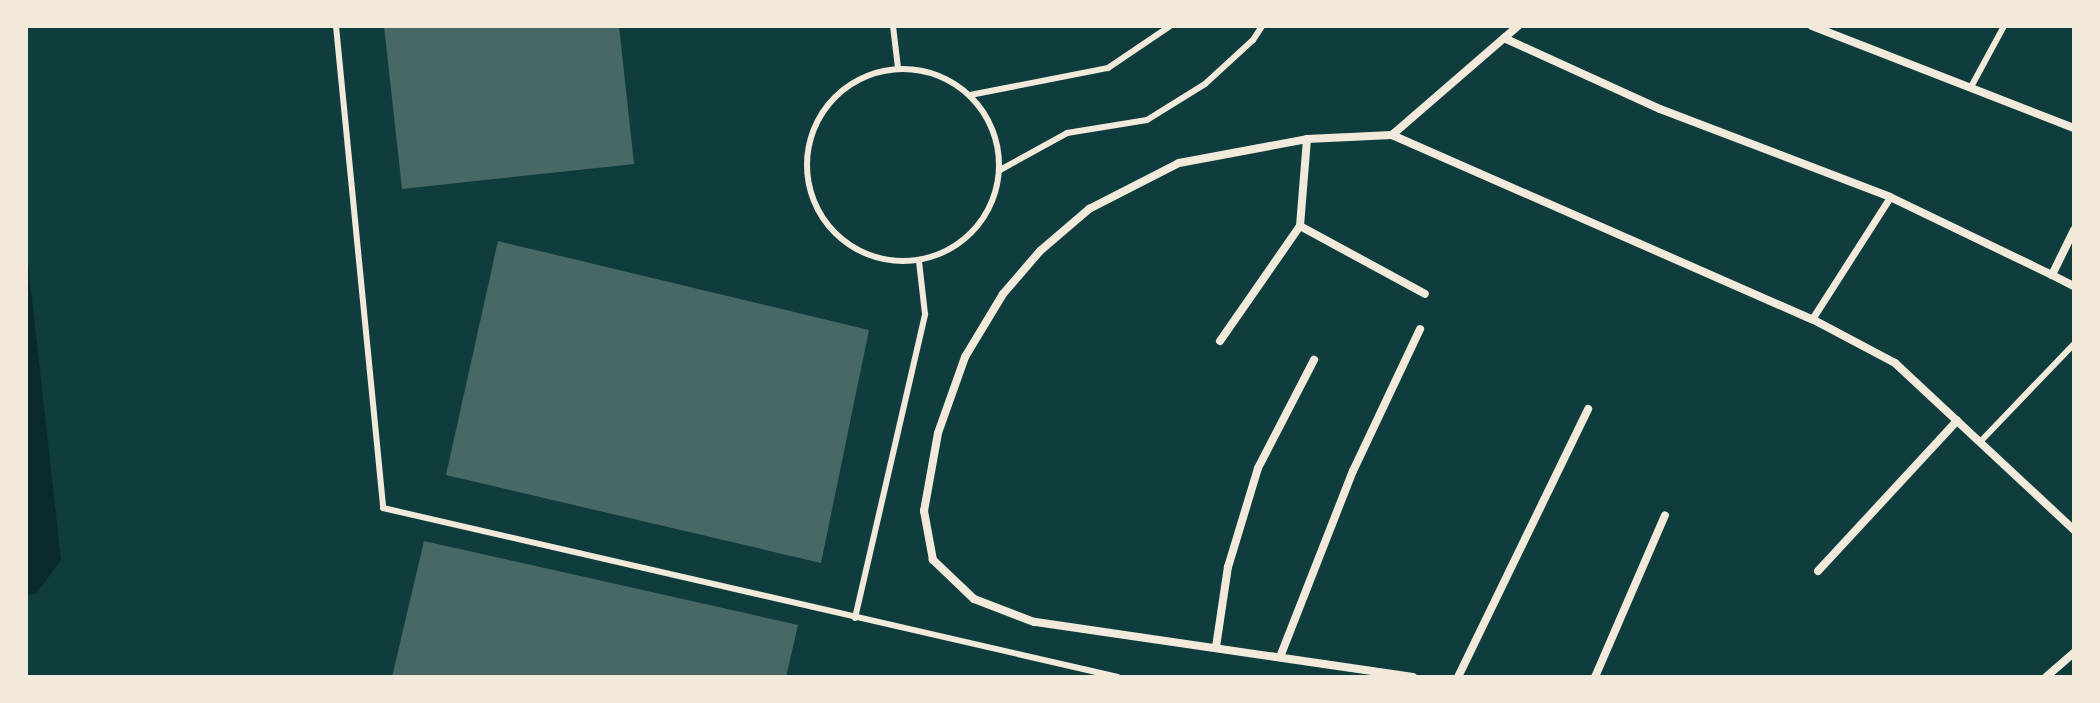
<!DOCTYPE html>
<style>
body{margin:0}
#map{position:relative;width:2100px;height:703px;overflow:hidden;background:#0f3d3e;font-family:"Archivo Narrow",sans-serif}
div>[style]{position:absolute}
.water>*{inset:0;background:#0a2a2b}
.building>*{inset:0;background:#486865}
.service>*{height:6px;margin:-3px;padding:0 3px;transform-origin:3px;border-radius:3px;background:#f1e9da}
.service>.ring{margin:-3px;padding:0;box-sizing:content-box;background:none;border:6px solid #f1e9da;border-radius:50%}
.pedestrian>*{height:7px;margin:-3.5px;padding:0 3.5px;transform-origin:3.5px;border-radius:3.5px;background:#f1e9da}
.minor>*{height:8px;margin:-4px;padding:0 4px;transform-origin:4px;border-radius:4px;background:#f1e9da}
span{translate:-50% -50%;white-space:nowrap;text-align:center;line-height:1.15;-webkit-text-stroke:8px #f1e9da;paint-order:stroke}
.frame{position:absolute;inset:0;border:28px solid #f1e9da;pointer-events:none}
</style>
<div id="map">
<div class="water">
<div style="clip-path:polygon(26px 244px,61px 560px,36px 594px,26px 595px)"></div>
</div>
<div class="building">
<div style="clip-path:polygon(384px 26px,619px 26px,634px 164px,402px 189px)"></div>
<div style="clip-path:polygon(498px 241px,869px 330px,821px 563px,446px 475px)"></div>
<div style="clip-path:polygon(424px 541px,798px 625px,786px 677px,392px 677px)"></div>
</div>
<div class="service">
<div style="left:336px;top:26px;width:484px;rotate:84.4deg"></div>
<div style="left:383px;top:508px;width:754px;rotate:12.95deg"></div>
<div style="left:893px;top:26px;width:42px;rotate:83.2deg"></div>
<div class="ring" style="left:807px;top:69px;width:186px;height:186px"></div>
<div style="left:1971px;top:87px;width:69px;rotate:-61.6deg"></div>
<div style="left:970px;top:95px;width:141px;rotate:-11.1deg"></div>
<div style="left:1108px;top:68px;width:75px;rotate:-34.1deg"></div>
<div style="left:1000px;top:170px;width:77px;rotate:-28.9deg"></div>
<div style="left:1067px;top:133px;width:81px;rotate:-9.2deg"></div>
<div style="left:1147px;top:120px;width:68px;rotate:-31.8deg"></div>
<div style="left:1205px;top:84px;width:65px;rotate:-42.5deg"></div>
<div style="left:1253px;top:40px;width:17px;rotate:-57deg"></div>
<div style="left:1980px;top:442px;width:136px;rotate:-46.2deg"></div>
<div style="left:855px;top:618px;width:312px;rotate:-77deg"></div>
<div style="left:925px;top:314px;width:53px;rotate:-96.5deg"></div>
</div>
<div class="pedestrian">
<div style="left:1812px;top:319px;width:145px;rotate:-57.4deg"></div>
</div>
<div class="minor">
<div style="left:1812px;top:26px;width:281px;rotate:21.3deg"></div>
<div style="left:1504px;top:38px;width:171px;rotate:24.5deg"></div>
<div style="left:1660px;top:109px;width:246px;rotate:20.9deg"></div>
<div style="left:1890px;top:197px;width:180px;rotate:25.7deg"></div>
<div style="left:1392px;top:135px;width:459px;rotate:23.7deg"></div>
<div style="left:1812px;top:319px;width:94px;rotate:27.9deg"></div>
<div style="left:1895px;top:363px;width:245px;rotate:43deg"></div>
<div style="left:1300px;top:226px;width:142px;rotate:28.5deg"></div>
<div style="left:2074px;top:230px;width:50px;rotate:116.1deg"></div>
<div style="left:2052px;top:275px;width:25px;rotate:27deg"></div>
<div style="left:1220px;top:341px;width:140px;rotate:-55.2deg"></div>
<div style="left:1300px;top:226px;width:87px;rotate:-85.4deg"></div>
<div style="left:1818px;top:571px;width:205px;rotate:-47.2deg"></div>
<div style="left:1216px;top:647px;width:81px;rotate:-81.5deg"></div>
<div style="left:1228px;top:567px;width:103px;rotate:-73.1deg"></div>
<div style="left:1258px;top:468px;width:122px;rotate:-62.6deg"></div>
<div style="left:1280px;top:657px;width:200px;rotate:-68.6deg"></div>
<div style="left:1353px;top:471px;width:157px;rotate:-64.7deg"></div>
<div style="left:1413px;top:677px;width:383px;rotate:-171.7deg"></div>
<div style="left:1034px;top:622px;width:64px;rotate:-159deg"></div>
<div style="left:974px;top:599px;width:57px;rotate:-136.4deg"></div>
<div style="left:933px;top:560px;width:50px;rotate:-100.4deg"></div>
<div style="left:924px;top:511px;width:79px;rotate:-79.8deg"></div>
<div style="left:938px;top:433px;width:81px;rotate:-70.4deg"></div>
<div style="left:965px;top:357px;width:74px;rotate:-58.9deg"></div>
<div style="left:1003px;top:294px;width:57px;rotate:-49.3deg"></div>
<div style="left:1040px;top:251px;width:65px;rotate:-40.6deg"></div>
<div style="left:1089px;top:209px;width:101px;rotate:-27.1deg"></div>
<div style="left:1179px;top:163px;width:130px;rotate:-10.6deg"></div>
<div style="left:1307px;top:139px;width:85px;rotate:-2.7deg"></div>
<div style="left:1392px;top:135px;width:167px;rotate:-40.9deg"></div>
<div style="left:1458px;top:677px;width:298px;rotate:-64.1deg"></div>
<div style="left:1595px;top:677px;width:176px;rotate:-66.6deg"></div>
<div style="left:2046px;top:677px;width:37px;rotate:-41deg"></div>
</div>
<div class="frame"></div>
</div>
